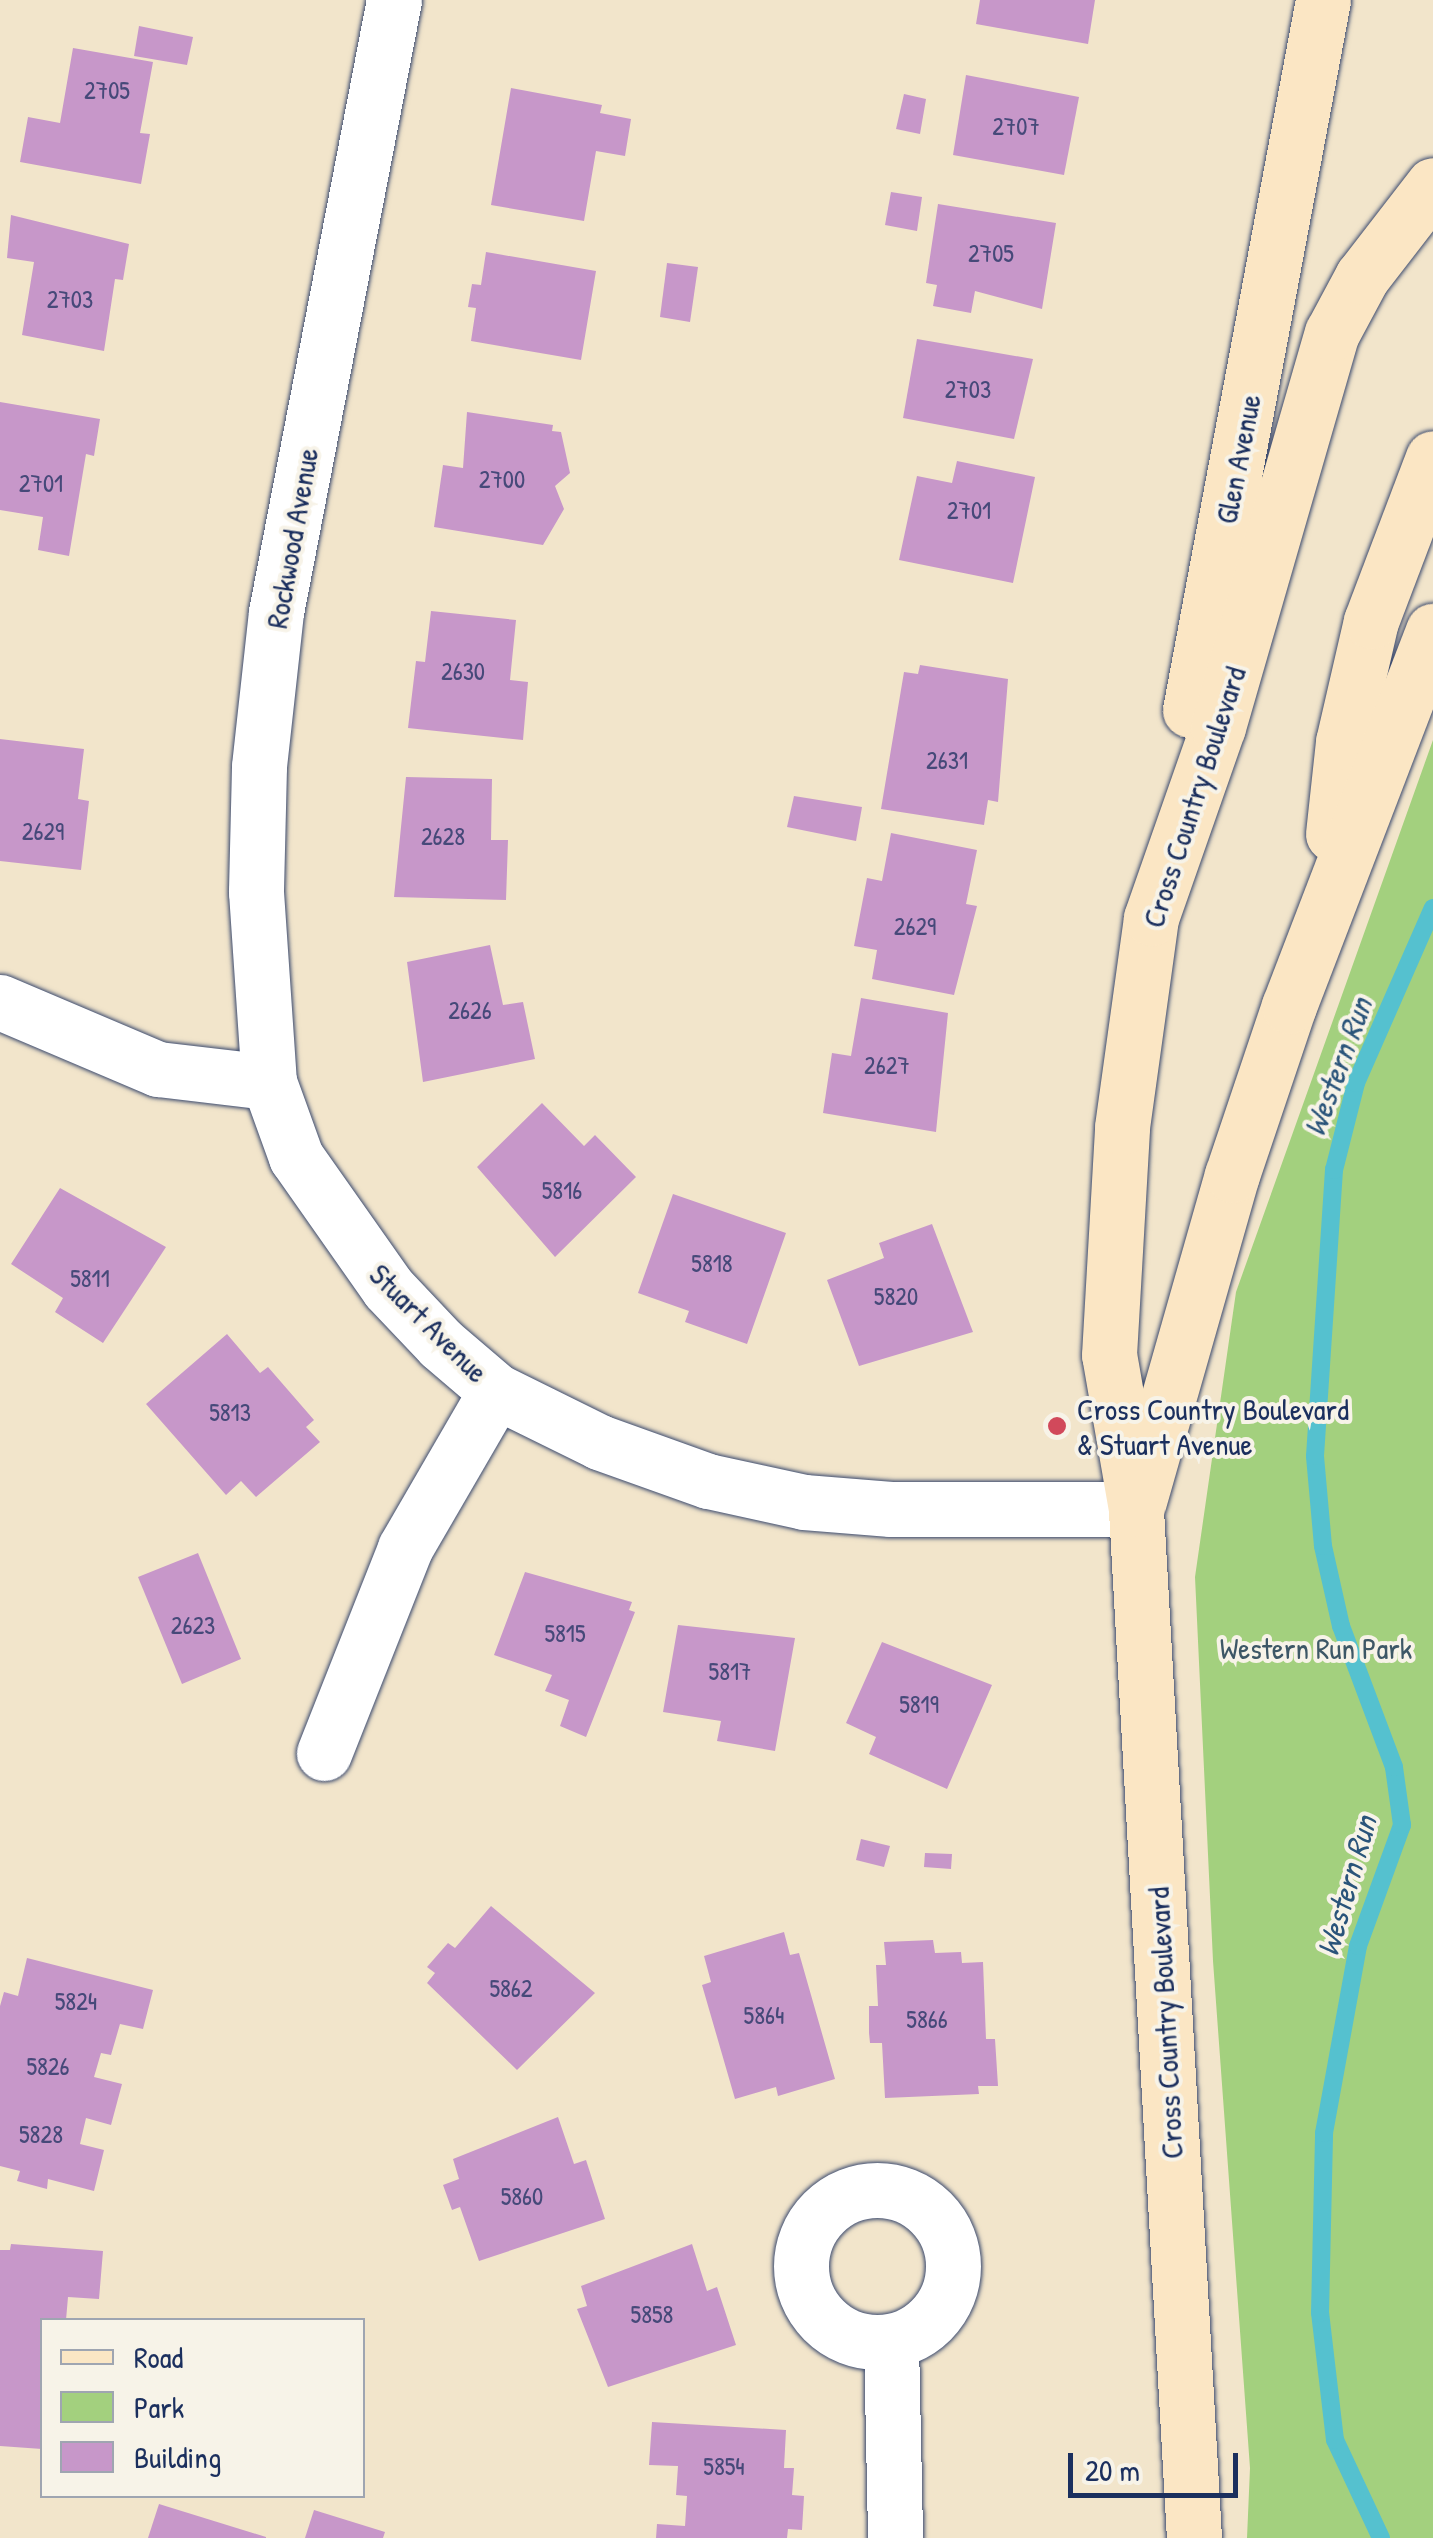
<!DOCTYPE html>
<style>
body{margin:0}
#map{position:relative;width:1433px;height:2538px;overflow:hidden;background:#f2e5cb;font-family:"Patrick Hand",sans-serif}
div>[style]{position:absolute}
.green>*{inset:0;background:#a3d07e}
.stream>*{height:18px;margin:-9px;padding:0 9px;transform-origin:9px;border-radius:9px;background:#55c1cf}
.building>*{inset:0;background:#c797c9}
.roads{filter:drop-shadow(0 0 2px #3b4a6e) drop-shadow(0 0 2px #3b4a6e)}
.street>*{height:55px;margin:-27.5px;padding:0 27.5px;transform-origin:27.5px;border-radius:27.5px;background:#fff}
.street>.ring{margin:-27.5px;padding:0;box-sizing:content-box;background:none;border:55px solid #fff;border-radius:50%}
.secondary>*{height:55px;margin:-27.5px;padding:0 27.5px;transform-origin:27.5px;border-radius:27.5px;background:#fbe6c4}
.dots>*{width:28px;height:28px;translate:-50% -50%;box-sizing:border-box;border:5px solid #f7f3e8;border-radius:50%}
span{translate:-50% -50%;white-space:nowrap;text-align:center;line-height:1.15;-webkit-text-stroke:8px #f7f3e8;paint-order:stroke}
.number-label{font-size:25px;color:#464979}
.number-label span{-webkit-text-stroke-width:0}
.street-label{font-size:30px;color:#1b2f5e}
.poi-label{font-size:30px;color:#1b2f5e}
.left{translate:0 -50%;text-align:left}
.park-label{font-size:30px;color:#3d5766}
.water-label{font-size:32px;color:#2a547a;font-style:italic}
.legend{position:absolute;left:40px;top:2318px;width:325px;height:180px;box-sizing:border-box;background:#f7f3e8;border:2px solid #9fa5b1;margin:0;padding:12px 18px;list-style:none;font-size:30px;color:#1b2f5e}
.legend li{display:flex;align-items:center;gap:20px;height:50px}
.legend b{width:50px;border:2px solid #9fa5b1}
.scale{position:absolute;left:1068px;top:2453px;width:170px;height:45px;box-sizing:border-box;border:5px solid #1b2f5e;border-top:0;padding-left:12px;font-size:30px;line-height:35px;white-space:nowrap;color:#1b2f5e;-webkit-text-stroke:8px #f7f3e8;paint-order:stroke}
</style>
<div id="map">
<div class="green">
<div style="clip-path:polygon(1433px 740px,1433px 2538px,1247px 2538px,1250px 2468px,1213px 1961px,1195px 1577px,1236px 1292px)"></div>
</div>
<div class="stream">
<div style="left:1381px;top:2538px;width:108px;rotate:-115.1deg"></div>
<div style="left:1335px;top:2440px;width:128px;rotate:-96.7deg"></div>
<div style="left:1320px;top:2313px;width:180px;rotate:-88.7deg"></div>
<div style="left:1324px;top:2133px;width:190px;rotate:-79.7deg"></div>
<div style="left:1358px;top:1946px;width:129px;rotate:-70deg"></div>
<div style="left:1402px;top:1825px;width:59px;rotate:-97.9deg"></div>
<div style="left:1394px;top:1767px;width:151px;rotate:-110.6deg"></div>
<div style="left:1341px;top:1626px;width:82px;rotate:-102.7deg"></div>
<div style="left:1323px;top:1546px;width:90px;rotate:-95.1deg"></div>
<div style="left:1315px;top:1456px;width:287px;rotate:-86.2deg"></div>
<div style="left:1334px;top:1170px;width:90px;rotate:-75.8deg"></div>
<div style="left:1356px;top:1083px;width:191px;rotate:-66.3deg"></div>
</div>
<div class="building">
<div style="clip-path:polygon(980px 0,1095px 0,1088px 44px,976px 24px)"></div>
<div style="clip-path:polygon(139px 26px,193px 37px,187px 65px,134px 56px)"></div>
<div style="clip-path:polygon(73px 48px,153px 62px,140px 133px,150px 134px,141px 184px,20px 162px,28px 117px,60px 123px)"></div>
<div style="clip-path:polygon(966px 75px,1079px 97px,1064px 175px,953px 155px)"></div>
<div style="clip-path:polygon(511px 88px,602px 105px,600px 113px,631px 119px,625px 156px,596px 151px,584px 221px,491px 205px)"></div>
<div style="clip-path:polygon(904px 94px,926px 99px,920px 134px,896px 129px)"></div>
<div style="clip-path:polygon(891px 192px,922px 197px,917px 231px,885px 225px)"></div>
<div style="clip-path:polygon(938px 204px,1056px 223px,1042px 309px,975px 291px,971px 313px,933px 306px,937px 285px,926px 283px)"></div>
<div style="clip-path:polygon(11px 215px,129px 244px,123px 280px,115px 279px,104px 351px,22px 335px,34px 262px,7px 258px)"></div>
<div style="clip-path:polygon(486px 252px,596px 271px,581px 360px,471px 341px,476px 308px,468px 307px,472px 284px,481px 285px)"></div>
<div style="clip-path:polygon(667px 263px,698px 267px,690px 322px,660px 317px)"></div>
<div style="clip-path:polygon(917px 339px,1033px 359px,1014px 439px,903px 418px)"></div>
<div style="clip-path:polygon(0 402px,100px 419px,94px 456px,86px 454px,69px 556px,38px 550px,43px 517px,0 510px)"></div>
<div style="clip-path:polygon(467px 412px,553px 425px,552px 431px,561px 432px,570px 473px,555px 486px,564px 509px,543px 545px,434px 527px,443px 465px,463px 468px)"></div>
<div style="clip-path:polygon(957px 461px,1035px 477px,1013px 583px,899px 560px,917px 476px,952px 483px)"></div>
<div style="clip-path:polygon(431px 611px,516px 620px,510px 680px,528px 682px,523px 740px,408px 728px,416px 661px,425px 662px)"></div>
<div style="clip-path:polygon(920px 665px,1008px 679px,998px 802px,988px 800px,984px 825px,881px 809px,904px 672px,918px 674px)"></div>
<div style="clip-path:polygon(0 739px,84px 749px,78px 799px,89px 801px,81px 870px,0 861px)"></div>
<div style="clip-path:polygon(406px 777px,492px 779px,491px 840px,508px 840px,506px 900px,394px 897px)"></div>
<div style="clip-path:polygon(794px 796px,862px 807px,856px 841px,787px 827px)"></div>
<div style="clip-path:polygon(891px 833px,977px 850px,966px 904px,977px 906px,954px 995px,872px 979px,877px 950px,854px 946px,867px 878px,882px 881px)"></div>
<div style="clip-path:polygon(490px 945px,503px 1005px,523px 1002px,535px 1059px,423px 1082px,407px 962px)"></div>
<div style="clip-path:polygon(861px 998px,948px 1013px,936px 1132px,823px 1113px,832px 1053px,851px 1056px)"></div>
<div style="clip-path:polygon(542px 1103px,584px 1146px,595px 1135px,636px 1177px,555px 1257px,477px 1167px)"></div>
<div style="clip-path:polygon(60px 1188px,166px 1247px,103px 1343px,55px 1312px,63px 1298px,11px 1264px)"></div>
<div style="clip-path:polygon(673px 1194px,786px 1233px,747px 1344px,685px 1322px,689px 1311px,638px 1293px)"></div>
<div style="clip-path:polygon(932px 1224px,973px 1332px,859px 1366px,827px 1280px,884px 1258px,879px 1243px)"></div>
<div style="clip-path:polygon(227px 1334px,260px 1373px,268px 1367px,314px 1420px,306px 1427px,320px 1442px,256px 1497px,241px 1481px,226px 1495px,146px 1404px)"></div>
<div style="clip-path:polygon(198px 1553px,241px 1659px,182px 1684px,138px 1577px)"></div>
<div style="clip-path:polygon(525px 1572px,632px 1602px,629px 1610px,635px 1612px,586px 1737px,560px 1726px,569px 1700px,545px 1691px,552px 1675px,494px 1655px)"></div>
<div style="clip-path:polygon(678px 1625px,795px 1638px,775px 1751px,717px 1741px,721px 1721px,663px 1712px)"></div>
<div style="clip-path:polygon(882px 1642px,992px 1685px,947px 1789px,869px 1754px,876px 1737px,846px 1723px)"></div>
<div style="clip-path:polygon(861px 1839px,890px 1846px,884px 1867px,856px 1860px)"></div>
<div style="clip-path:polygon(925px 1853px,952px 1854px,951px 1869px,924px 1867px)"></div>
<div style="clip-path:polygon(491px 1906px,595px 1993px,517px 2070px,427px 1983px,435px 1973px,427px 1967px,448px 1943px,455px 1948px)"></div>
<div style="clip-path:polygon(784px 1932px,790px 1955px,799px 1953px,835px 2079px,778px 2096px,776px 2087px,735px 2099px,702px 1985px,711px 1982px,704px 1956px)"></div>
<div style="clip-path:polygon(933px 1940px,935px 1953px,961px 1952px,962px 1963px,983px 1962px,986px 2039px,995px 2039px,998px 2086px,978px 2086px,979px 2094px,885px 2098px,882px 2043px,870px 2043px,869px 2033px,869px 2006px,878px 2006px,876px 1965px,886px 1965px,884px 1942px)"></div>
<div style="clip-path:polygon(27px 1958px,153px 1990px,143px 2029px,120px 2024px,111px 2055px,101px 2053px,94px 2077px,122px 2084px,111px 2125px,86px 2118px,80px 2144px,104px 2150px,94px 2191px,48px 2179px,47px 2189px,17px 2181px,20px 2171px,0 2166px,0 2006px,4px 1992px,18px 1996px)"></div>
<div style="clip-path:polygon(558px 2117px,574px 2164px,586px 2160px,605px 2219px,479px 2261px,460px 2207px,452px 2210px,443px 2185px,459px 2179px,453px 2159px)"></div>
<div style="clip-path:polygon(11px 2244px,103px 2251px,99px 2299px,68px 2297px,66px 2320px,42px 2320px,42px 2449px,0 2446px,0 2250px,10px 2250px)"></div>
<div style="clip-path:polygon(692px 2244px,707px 2291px,717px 2287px,736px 2345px,608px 2387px,577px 2309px,587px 2306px,581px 2286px)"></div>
<div style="clip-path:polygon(652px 2422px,786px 2430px,784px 2468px,794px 2468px,792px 2495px,804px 2496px,802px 2530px,788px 2529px,787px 2538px,656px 2538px,657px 2524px,685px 2526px,687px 2496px,676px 2495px,678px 2466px,649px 2465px)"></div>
<div style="clip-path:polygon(159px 2504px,266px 2537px,266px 2538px,148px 2538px)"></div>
<div style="clip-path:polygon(314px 2510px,385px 2532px,383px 2538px,305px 2538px)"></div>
</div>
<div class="roads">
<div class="street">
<div style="left:394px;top:0;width:623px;rotate:100.91deg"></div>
<div style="left:276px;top:612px;width:156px;rotate:96.3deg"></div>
<div style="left:259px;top:767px;width:125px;rotate:91.4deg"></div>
<div style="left:256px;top:892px;width:190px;rotate:86.1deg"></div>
<div style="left:269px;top:1082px;width:80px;rotate:70.2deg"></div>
<div style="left:296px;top:1157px;width:160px;rotate:54.9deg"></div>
<div style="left:388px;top:1288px;width:77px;rotate:46.6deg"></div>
<div style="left:441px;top:1344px;width:72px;rotate:40.5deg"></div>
<div style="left:496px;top:1391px;width:115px;rotate:26.3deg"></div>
<div style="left:599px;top:1442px;width:116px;rotate:19.7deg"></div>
<div style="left:708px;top:1481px;width:98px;rotate:12.3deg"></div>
<div style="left:804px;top:1502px;width:87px;rotate:4.6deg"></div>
<div style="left:891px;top:1509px;width:245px"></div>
<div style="left:0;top:1002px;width:172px;rotate:23deg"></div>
<div style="left:158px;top:1069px;width:112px;rotate:6.7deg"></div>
<div style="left:324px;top:1753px;width:220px;rotate:-68.4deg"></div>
<div style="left:405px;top:1548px;width:181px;rotate:-59.9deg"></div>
<div class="ring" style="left:801px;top:2190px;width:97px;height:97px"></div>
<div style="left:891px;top:2342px;width:196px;rotate:88.8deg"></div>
</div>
<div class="secondary">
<div style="left:1190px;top:710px;width:722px;rotate:-79.39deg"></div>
<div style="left:1333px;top:834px;width:93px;rotate:-83.8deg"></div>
<div style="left:1343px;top:742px;width:124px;rotate:-77deg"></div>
<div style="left:1371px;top:621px;width:174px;rotate:-69.2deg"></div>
<div style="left:1139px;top:1501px;width:339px;rotate:-74.1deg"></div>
<div style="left:1232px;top:1175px;width:178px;rotate:-71.4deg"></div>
<div style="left:1289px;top:1006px;width:402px;rotate:-69deg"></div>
<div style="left:1194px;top:2538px;width:1031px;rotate:-93.23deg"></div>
<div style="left:1136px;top:1509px;width:156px;rotate:-99.9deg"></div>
<div style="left:1109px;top:1355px;width:228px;rotate:-86.7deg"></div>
<div style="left:1122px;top:1127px;width:211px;rotate:-82.1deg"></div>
<div style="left:1151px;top:918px;width:202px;rotate:-70.7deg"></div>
<div style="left:1218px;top:727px;width:410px;rotate:-73.9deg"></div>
<div style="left:1332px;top:333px;width:64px;rotate:-61.8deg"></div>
<div style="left:1362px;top:277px;width:116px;rotate:-52.3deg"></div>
</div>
</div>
<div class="dots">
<div style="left:1057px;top:1426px;background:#d1495b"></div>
</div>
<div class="number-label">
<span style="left:107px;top:90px">2705</span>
<span style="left:1016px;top:126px">2707</span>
<span style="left:991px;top:253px">2705</span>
<span style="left:70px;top:299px">2703</span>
<span style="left:968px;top:389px">2703</span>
<span style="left:502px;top:479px">2700</span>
<span style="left:41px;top:483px">2701</span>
<span style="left:969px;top:510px">2701</span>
<span style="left:463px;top:671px">2630</span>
<span style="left:947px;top:760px">2631</span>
<span style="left:43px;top:831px">2629</span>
<span style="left:443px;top:836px">2628</span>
<span style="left:915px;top:926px">2629</span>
<span style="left:470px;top:1010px">2626</span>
<span style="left:887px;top:1065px">2627</span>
<span style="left:562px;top:1190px">5816</span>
<span style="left:712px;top:1263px">5818</span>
<span style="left:90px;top:1278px">5811</span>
<span style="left:896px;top:1296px">5820</span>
<span style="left:230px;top:1412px">5813</span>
<span style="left:193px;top:1625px">2623</span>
<span style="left:565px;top:1633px">5815</span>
<span style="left:730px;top:1671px">5817</span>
<span style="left:919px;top:1704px">5819</span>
<span style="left:511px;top:1988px">5862</span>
<span style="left:76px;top:2001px">5824</span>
<span style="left:764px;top:2015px">5864</span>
<span style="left:927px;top:2019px">5866</span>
<span style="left:48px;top:2066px">5826</span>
<span style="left:41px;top:2134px">5828</span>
<span style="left:522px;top:2196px">5860</span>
<span style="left:652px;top:2314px">5858</span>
<span style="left:724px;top:2466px">5854</span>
</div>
<div class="street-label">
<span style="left:1238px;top:459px;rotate:-79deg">Glen Avenue</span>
<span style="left:292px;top:538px;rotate:-80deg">Rockwood Avenue</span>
<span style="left:1194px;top:797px;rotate:-72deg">Cross Country Boulevard</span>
<span style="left:429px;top:1323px;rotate:45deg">Stuart Avenue</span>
<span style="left:1165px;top:2023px;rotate:-93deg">Cross Country Boulevard</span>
</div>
<div class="poi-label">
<span class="left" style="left:1077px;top:1426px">Cross Country Boulevard<br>&amp; Stuart Avenue</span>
</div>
<div class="park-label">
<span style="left:1316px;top:1648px">Western Run Park</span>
</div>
<div class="water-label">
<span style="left:1338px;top:1067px;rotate:-70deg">Western Run</span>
<span style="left:1347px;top:1886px;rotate:-74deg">Western Run</span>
</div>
<ul class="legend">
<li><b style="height:12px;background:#fbe6c4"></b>Road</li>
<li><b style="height:28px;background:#a3d07e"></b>Park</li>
<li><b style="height:28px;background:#c797c9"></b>Building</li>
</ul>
<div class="scale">20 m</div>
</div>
